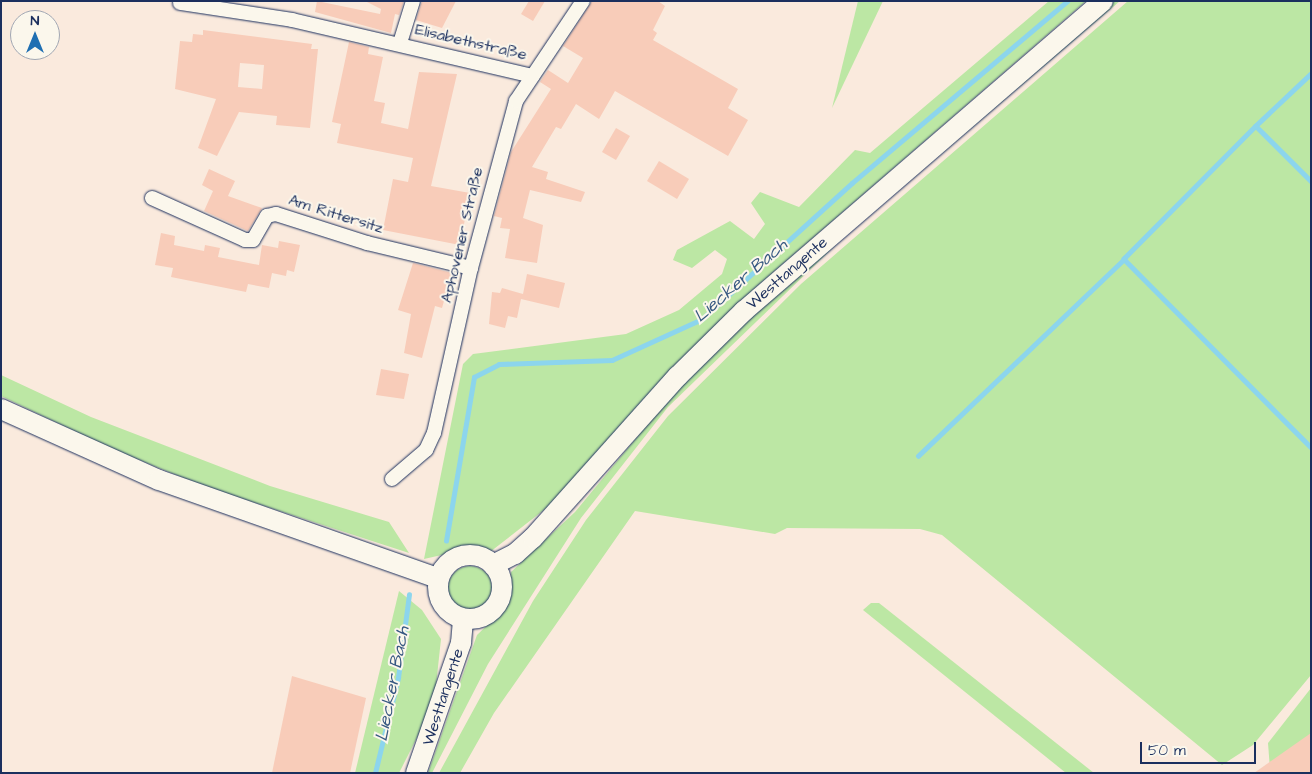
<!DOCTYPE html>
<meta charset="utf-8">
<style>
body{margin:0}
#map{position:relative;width:1312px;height:774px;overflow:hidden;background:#faeadd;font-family:"Architects Daughter",sans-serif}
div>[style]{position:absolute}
.green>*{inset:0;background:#bce7a4}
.round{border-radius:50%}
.stream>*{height:4.5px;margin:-2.25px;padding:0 2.25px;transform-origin:2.25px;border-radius:2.25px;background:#8cd5ed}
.building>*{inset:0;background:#f8ccb9}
.roads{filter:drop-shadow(0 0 1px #1b2f5e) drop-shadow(0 0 1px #1b2f5e)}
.street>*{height:14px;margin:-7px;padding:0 7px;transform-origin:7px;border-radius:7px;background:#fbf7ec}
.secondary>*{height:20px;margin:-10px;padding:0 10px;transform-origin:10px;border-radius:10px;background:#fbf7ec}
.secondary>.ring{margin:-10px;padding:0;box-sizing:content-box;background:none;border:20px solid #fbf7ec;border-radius:50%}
span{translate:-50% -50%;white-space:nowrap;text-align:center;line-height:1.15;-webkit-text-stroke:4px #fbf7ec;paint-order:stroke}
.street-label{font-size:16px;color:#1b2f5e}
.water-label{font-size:18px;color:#375882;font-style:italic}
.frame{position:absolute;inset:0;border:2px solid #1b2f5e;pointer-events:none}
.north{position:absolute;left:10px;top:10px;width:50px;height:50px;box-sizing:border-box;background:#fbf7ec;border:1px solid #a1a7b3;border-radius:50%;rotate:0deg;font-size:14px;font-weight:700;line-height:20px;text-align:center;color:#1b2f5e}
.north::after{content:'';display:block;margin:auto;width:18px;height:22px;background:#1f6fb2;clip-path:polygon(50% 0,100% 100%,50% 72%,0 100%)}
.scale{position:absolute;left:1140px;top:742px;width:116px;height:22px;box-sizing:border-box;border:2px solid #1b2f5e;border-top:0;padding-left:6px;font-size:15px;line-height:18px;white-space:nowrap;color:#1b2f5e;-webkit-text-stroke:4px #fbf7ec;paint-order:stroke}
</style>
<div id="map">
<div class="green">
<div style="clip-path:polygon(858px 1px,883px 1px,832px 108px)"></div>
<div style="clip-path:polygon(1049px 1px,1086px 1px,754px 289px,648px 395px,549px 506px,490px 552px,468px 549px,424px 559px,463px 364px,473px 354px,626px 334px,679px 310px,722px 274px,727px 259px,715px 250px,692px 268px,673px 260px,677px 250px,730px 221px,754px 239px,765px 224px,751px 203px,760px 192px,799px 207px,855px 150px,870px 153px)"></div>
<div style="clip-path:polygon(1112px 1px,1120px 1px,842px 239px,668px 407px,581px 518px,488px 664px,432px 773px,428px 773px,477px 635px,508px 605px,511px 572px,575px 512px,667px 401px,751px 316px)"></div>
<div style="clip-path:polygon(1128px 1px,1311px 1px,1311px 675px,1253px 745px,1222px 765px,942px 535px,920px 529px,787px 528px,775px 534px,635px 511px,494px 713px,460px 773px,439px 773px,533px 601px,586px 520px,668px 416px,801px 284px)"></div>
<div style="clip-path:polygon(1px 375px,91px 417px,270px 486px,389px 522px,409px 553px,206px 487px,112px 449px,1px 396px)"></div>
<div class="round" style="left:448px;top:566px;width:44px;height:44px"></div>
<div style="clip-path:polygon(399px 591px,422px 610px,441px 639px,434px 704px,399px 773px,355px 773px)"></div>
<div style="clip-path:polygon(871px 603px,879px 603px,1094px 773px,1066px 773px,863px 610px)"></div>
<div style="clip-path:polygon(1311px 688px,1311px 737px,1270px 769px,1268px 743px)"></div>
</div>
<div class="stream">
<div style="left:1311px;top:74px;width:76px;rotate:136.6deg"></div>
<div style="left:1256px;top:126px;width:78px;rotate:45deg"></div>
<div style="left:1256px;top:126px;width:187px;rotate:134.8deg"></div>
<div style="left:1124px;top:259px;width:265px;rotate:45.2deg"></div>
<div style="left:918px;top:456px;width:285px;rotate:-43.7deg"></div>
<div style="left:446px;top:541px;width:166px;rotate:-80.3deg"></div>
<div style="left:474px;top:377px;width:28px;rotate:-27deg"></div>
<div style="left:499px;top:364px;width:113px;rotate:-2deg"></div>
<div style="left:612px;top:360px;width:99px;rotate:-24.5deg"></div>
<div style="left:702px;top:319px;width:202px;rotate:-42.2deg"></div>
<div style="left:852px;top:183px;width:282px;rotate:-40.2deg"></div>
<div style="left:375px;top:773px;width:98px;rotate:-76.4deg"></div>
<div style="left:398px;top:678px;width:84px;rotate:-82.5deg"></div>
</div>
<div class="building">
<div style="clip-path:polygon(317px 1px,380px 14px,381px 9px,365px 1px,404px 1px,399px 15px,395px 14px,391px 33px,315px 12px)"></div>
<div style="clip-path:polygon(422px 1px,456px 1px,442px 28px,416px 20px)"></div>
<div style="clip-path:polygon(529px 1px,545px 1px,533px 21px,521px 14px)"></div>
<div style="clip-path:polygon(592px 1px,658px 1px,665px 6px,653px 30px,657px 33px,653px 40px,738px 89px,728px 108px,748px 120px,728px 156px,615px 91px,599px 119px,576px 104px,561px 129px,556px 127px,532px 167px,548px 172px,546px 179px,585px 192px,581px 202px,530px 190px,523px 218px,543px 225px,537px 263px,505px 258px,510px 229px,500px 228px,502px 218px,494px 216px,511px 152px,551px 89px,540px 82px,548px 70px,568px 83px,583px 58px,563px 46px)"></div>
<div style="clip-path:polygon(evenodd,203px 30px,312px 44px,311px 49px,318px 49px,310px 128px,276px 125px,277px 116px,239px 112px,217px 156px,198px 148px,216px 99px,175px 89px,180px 41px,192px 42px,193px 34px,203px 35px,203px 30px,240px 63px,264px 65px,262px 89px,238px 87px,240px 63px)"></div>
<div style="clip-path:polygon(349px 42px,369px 47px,368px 54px,383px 57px,374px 101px,385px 103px,381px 123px,408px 129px,419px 72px,457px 74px,431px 186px,470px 193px,460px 245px,383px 230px,393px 179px,408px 182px,413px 158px,337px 143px,341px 124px,332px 122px)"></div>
<div style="clip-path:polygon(616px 128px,630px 136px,616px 160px,602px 152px)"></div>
<div style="clip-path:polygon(659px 161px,689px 179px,677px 199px,647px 181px)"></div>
<div style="clip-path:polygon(209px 169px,235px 181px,228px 196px,262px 208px,248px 231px,204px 211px,213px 191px,202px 185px)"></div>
<div style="clip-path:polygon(161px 233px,175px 236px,174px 245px,204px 251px,205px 245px,220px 248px,218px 257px,259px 265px,262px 245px,278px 248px,279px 241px,300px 245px,294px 272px,287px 270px,286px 276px,272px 273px,269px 288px,248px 284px,246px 292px,171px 277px,173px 268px,155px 265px)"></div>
<div style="clip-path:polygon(413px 263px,452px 273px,442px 308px,435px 306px,422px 358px,404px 353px,411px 314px,398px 310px)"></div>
<div style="clip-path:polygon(527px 274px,565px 283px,559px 308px,521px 299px,517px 318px,508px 316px,505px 328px,489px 324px,492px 292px,500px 293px,502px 288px,523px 294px)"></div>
<div style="clip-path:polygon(381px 369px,409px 374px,404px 399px,376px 395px)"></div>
<div style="clip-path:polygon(292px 676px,366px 698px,350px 773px,272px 773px)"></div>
<div style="clip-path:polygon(1311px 733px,1311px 773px,1254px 773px)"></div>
</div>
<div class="roads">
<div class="street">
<div style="left:180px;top:3px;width:113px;rotate:8.6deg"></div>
<div style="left:292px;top:20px;width:247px;rotate:13.1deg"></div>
<div style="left:400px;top:43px;width:44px;rotate:-72.8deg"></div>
<div style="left:152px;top:198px;width:102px;rotate:24.3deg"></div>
<div style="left:245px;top:240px;width:8px"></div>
<div style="left:253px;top:240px;width:28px;rotate:-60deg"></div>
<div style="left:267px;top:216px;width:9px;rotate:-13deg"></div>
<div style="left:276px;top:214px;width:96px;rotate:17.7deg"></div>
<div style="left:367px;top:243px;width:107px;rotate:13.5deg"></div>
<div style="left:392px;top:479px;width:45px;rotate:-40.5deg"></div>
<div style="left:426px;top:450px;width:19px;rotate:-65deg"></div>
<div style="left:434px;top:433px;width:169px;rotate:-77.4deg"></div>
<div style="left:471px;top:268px;width:173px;rotate:-74.9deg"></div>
<div style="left:516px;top:101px;width:120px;rotate:-56.2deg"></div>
</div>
<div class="secondary">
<div style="left:1px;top:409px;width:173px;rotate:24.2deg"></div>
<div style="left:159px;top:480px;width:296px;rotate:19.4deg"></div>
<div class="ring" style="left:438px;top:555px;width:44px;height:44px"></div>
<div style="left:493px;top:565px;width:25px;rotate:-27deg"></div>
<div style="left:515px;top:554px;width:24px;rotate:-42deg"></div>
<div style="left:533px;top:538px;width:217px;rotate:-48.2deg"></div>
<div style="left:678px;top:376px;width:93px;rotate:-44.6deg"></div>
<div style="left:744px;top:311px;width:474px;rotate:-40.8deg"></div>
<div style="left:416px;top:773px;width:138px;rotate:-70.9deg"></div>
<div style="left:461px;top:643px;width:24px;rotate:-85deg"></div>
</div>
</div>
<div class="street-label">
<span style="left:471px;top:42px;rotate:13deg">Elisabethstraße</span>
<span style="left:336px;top:214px;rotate:17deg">Am Rittersitz</span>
<span style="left:462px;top:235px;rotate:-77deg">Aphovener Straße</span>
<span style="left:787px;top:273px;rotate:-41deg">Westtangente</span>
<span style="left:443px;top:697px;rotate:-72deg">Westtangente</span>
</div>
<div class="water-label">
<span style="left:741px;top:281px;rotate:-41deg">Liecker Bach</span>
<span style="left:393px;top:684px;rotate:-79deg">Liecker Bach</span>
</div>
<div class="frame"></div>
<div class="north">N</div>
<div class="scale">50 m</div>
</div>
